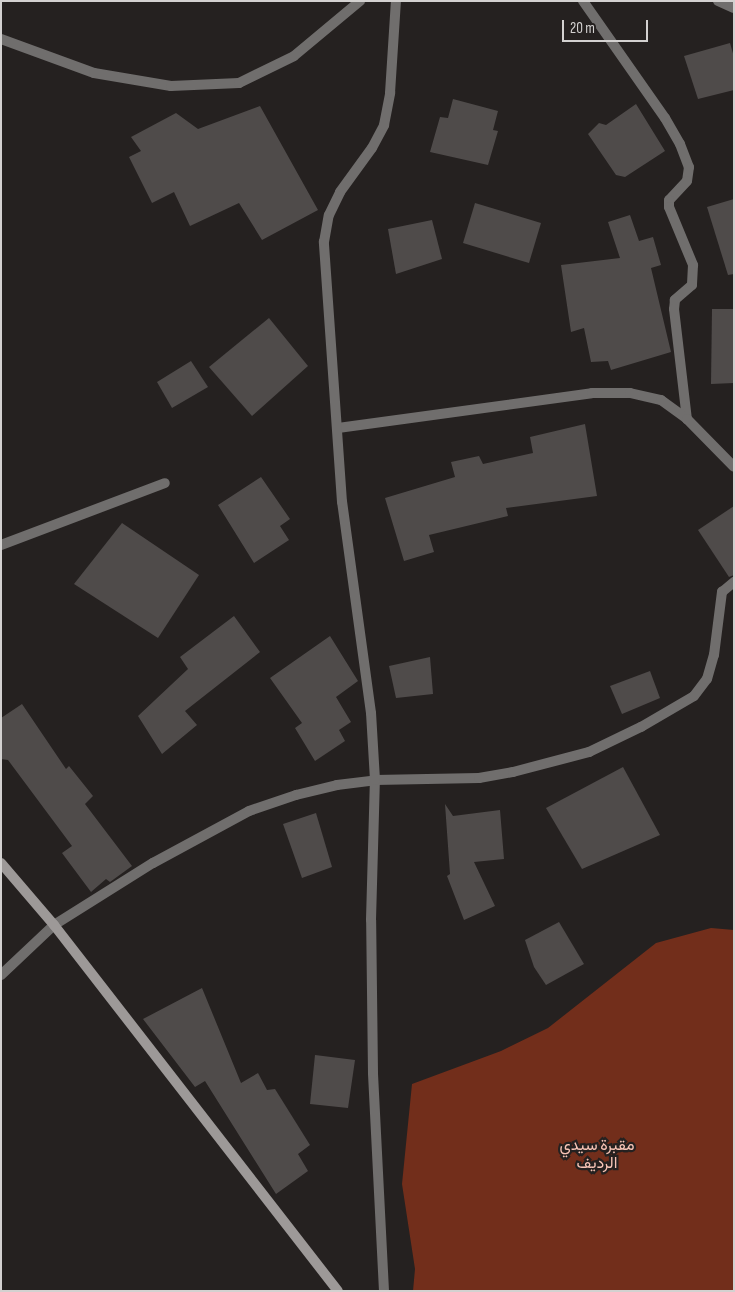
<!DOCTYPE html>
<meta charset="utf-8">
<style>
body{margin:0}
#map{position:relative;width:735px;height:1292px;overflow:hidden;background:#252120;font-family:"Sofia Sans Condensed",Vazirmatn,sans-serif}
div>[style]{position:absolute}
.green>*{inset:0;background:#722e1b}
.building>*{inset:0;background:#4f4b4a}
.street>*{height:10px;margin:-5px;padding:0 5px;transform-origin:5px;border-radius:5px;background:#706e6d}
.secondary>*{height:10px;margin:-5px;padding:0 5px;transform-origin:5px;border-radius:5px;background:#9d9998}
span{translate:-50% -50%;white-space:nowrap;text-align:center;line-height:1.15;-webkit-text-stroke:4.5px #252120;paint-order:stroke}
.park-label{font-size:16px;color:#f7c4b6}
.frame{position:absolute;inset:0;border:2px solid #d3d1d0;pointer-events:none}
.scale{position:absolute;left:562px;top:20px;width:86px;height:22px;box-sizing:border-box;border:2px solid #d3d1d0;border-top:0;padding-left:6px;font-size:15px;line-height:18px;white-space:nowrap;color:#d3d1d0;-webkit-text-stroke:4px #252120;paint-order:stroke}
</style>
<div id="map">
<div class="green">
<div style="clip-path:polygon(711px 928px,734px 930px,734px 1291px,413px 1291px,415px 1269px,402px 1184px,412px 1084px,501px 1051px,548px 1028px,656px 943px)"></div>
</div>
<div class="building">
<div style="clip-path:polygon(730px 43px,734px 57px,734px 90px,698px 99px,684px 56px)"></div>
<div style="clip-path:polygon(453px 99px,498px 111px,493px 130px,498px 131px,488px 165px,430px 152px,440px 117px,448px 118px)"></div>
<div style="clip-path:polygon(636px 104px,665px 151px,625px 177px,616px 175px,588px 134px,599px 123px,606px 125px)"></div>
<div style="clip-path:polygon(260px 106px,318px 210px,262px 240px,239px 203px,190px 226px,174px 192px,152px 203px,129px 157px,141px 151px,131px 137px,176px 113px,198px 129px)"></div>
<div style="clip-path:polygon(734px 199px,734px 274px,728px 275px,707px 207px)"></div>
<div style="clip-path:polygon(475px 203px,541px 223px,529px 263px,463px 243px)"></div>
<div style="clip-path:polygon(630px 215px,639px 241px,653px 237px,661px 265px,651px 268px,671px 352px,611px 370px,608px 361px,591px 362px,584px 328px,571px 332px,561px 265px,620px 258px,608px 222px)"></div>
<div style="clip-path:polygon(432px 220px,442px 259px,396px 274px,388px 229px)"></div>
<div style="clip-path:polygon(712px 309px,734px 309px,734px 383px,711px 384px)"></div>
<div style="clip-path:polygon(269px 318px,308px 366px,252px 416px,209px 367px)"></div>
<div style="clip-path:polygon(191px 361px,208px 387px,172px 408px,157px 382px)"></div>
<div style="clip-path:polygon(585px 424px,597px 496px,506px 508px,508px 516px,429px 535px,434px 552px,404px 561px,385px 498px,455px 477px,451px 462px,479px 456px,483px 464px,533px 453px,530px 437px)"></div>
<div style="clip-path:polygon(261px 477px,290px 519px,280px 526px,289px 540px,254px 563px,218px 505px)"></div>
<div style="clip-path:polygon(734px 506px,734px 575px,729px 577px,698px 530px)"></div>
<div style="clip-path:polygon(122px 523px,199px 575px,158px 638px,74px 584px)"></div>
<div style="clip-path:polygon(234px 616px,260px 652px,185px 711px,197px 725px,162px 754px,138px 716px,188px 669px,180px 657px)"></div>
<div style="clip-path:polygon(330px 636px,358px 681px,336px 697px,351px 722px,339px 730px,345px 741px,315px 761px,295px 728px,302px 723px,270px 678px)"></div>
<div style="clip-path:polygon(430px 657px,433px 694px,396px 698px,389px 666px)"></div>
<div style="clip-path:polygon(650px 671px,660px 698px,622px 714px,610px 686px)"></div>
<div style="clip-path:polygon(22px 704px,66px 769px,69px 766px,93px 796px,85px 804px,132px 866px,110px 882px,106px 879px,91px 892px,62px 853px,72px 846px,8px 760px,1px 759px,1px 718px)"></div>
<div style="clip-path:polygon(623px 767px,660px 835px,582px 869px,546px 808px)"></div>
<div style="clip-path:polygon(445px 804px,453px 816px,500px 810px,504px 859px,474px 862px,495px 906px,464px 920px,447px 876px,450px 874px)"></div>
<div style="clip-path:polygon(316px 813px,332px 867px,302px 878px,283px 824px)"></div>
<div style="clip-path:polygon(559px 922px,584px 964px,546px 985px,534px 967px,525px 940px)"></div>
<div style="clip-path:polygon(202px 988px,241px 1083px,258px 1073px,267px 1090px,275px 1089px,310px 1145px,298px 1154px,308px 1171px,276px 1194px,205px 1081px,195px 1087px,143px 1019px)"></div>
<div style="clip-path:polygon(315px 1055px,355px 1060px,348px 1108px,310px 1104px)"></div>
</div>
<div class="street">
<div style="left:583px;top:1px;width:143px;rotate:55deg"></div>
<div style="left:665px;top:118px;width:30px;rotate:60deg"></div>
<div style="left:680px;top:144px;width:25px;rotate:69deg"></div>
<div style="left:689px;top:167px;width:14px;rotate:98deg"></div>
<div style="left:687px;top:181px;width:26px;rotate:133deg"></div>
<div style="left:669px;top:200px;width:7px;rotate:90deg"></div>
<div style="left:669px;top:207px;width:63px;rotate:67.5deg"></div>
<div style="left:693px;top:265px;width:20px;rotate:93deg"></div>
<div style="left:692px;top:285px;width:23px;rotate:139deg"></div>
<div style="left:675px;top:300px;width:9px;rotate:96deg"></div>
<div style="left:674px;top:309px;width:111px;rotate:83.3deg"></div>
<div style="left:718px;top:1px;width:17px;rotate:24deg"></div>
<div style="left:1px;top:39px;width:99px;rotate:20.1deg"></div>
<div style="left:94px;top:73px;width:78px;rotate:9.6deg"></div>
<div style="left:171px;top:86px;width:68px;rotate:-2.5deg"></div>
<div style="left:239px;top:83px;width:61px;rotate:-26.1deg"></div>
<div style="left:294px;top:56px;width:86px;rotate:-39.8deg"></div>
<div style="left:338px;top:428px;width:256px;rotate:-7.8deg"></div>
<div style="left:592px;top:393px;width:38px"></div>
<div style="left:630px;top:393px;width:32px;rotate:13deg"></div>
<div style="left:661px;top:400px;width:32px;rotate:36deg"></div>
<div style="left:687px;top:419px;width:67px;rotate:45.6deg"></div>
<div style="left:1px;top:545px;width:175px;rotate:-20.7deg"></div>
<div style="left:1px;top:975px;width:73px;rotate:-43.3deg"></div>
<div style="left:54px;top:925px;width:117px;rotate:-32.1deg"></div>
<div style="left:153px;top:863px;width:109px;rotate:-28.4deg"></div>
<div style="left:249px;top:811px;width:50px;rotate:-18.8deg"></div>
<div style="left:296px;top:795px;width:42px;rotate:-13.7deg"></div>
<div style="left:337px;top:785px;width:38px;rotate:-7deg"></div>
<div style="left:375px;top:780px;width:104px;rotate:-1.1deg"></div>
<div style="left:479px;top:778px;width:35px;rotate:-10deg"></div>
<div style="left:513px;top:772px;width:79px;rotate:-14.7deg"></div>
<div style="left:589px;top:752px;width:58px;rotate:-25.7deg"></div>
<div style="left:641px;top:727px;width:61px;rotate:-30.3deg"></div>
<div style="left:694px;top:696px;width:21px;rotate:-53deg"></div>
<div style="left:707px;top:679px;width:25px;rotate:-74deg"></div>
<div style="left:714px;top:655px;width:64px;rotate:-82.8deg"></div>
<div style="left:722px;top:592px;width:16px;rotate:-40deg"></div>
<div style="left:384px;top:1291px;width:218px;rotate:-92.9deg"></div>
<div style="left:373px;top:1073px;width:153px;rotate:-90.7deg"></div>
<div style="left:371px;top:920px;width:140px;rotate:-88.4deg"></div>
<div style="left:375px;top:780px;width:67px;rotate:-93.4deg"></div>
<div style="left:371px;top:713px;width:213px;rotate:-97.8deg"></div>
<div style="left:342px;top:502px;width:261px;rotate:-94deg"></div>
<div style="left:324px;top:242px;width:27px;rotate:-80deg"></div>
<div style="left:329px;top:215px;width:25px;rotate:-64deg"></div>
<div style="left:340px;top:192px;width:54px;rotate:-54deg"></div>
<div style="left:372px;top:148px;width:26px;rotate:-62deg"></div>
<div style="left:384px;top:125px;width:33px;rotate:-79deg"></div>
<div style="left:390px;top:93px;width:92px;rotate:-86.3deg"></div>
</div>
<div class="secondary">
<div style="left:1px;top:863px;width:82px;rotate:49.5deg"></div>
<div style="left:54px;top:925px;width:463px;rotate:52.2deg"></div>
</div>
<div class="park-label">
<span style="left:597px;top:1155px">مقبرة سيدي<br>الرديف</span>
</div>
<div class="frame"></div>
<div class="scale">20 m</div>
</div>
